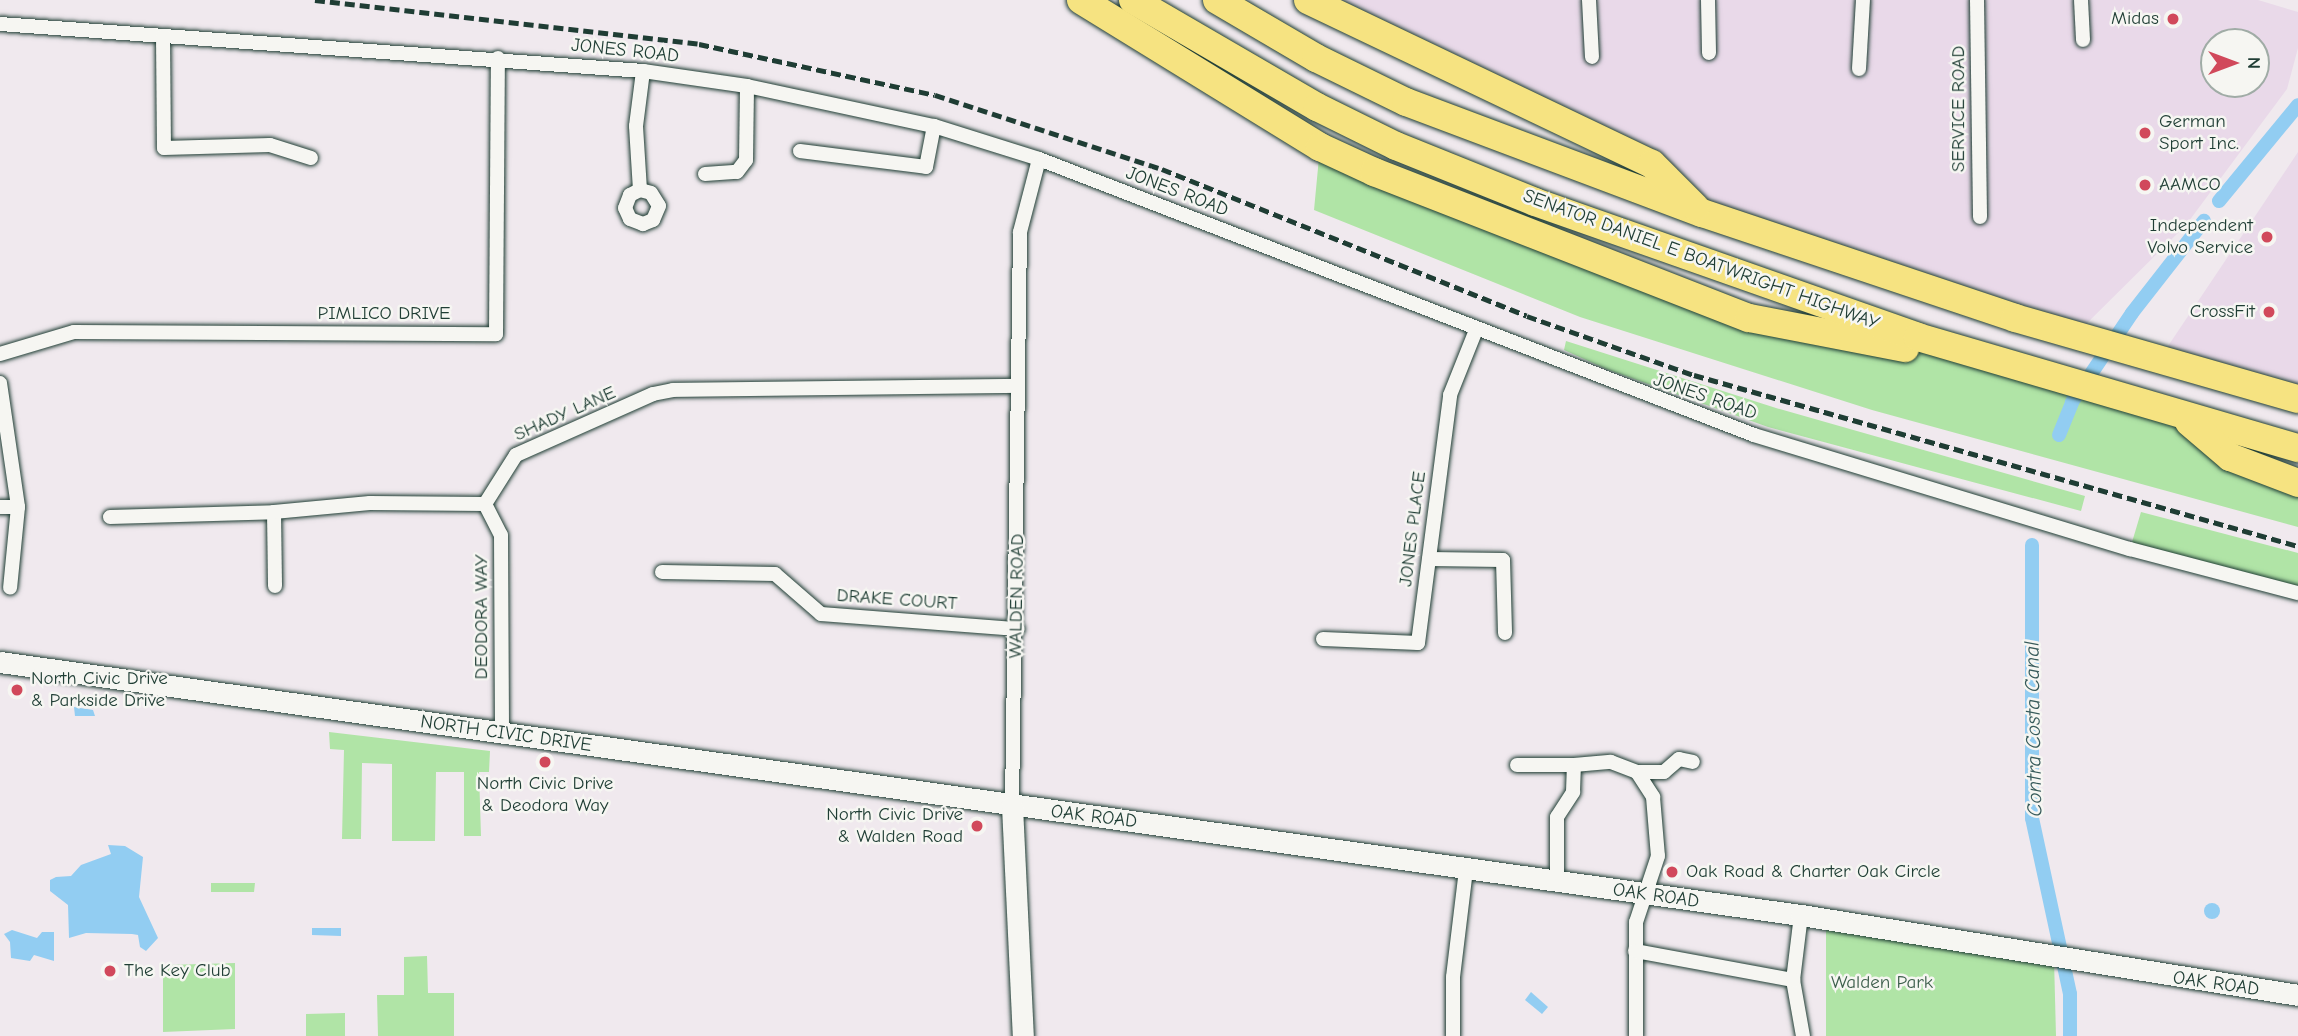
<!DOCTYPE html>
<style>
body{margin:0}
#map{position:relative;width:2298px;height:1036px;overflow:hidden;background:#f0e9ee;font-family:"Comic Neue",sans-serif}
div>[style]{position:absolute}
.built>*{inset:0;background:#e9d9e9}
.green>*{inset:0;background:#b0e4a6}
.water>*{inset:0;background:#92cdf2}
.round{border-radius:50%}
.canal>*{height:14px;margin:-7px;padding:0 7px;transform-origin:7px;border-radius:7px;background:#92cdf2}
.roads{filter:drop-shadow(0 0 2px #1f3d34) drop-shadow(0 0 2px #1f3d34)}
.street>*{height:14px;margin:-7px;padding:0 7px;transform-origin:7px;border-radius:7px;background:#f6f6f2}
.secondary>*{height:21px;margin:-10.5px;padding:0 10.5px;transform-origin:10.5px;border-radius:10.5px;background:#f6f6f2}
.highway>*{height:28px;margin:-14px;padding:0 14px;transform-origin:14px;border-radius:14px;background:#f6e381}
.rail>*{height:4.5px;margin-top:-2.25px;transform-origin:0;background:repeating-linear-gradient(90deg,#1f3d34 0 10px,transparent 0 15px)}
.dots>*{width:19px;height:19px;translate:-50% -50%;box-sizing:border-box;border:4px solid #f6f6f2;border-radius:50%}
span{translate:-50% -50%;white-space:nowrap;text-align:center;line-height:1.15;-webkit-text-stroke:5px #f6f6f2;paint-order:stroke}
.poi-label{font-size:19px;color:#1f3d34}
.right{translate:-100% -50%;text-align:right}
.left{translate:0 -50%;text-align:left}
.street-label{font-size:19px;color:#1f3d34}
.park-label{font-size:19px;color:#3c5e4b}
.water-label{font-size:21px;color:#365a5a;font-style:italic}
.north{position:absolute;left:2200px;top:28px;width:70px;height:70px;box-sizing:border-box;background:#f6f6f2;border:2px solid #a0aca6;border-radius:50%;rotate:90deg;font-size:19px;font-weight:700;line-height:28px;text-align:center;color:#1f3d34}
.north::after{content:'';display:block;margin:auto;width:24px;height:32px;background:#d1495b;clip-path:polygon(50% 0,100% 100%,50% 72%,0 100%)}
</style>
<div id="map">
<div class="built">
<div style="clip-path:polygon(evenodd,1309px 0,2258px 0,2298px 12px,2298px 48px,2287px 89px,2186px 225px,2074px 336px,1702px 213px,1652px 164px,1309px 0,2214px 42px,2256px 42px,2256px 84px,2214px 84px,2214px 42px)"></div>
<div style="clip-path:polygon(2298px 152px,2298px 399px,2158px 361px)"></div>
</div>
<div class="green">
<div style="clip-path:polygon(1320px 147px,1749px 318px,2032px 372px,2127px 400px,2298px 483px,2298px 527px,1872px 410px,1580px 317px,1314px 210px)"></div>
<div style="clip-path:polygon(1566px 341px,1776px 408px,2085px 496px,2081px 511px,1768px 427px,1606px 369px,1564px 350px)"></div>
<div style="clip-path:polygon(2141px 512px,2298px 553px,2298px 593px,2130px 549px)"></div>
<div style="clip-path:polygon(329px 732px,490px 751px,489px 772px,479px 772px,481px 836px,464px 836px,464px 772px,436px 772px,435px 841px,392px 841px,392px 764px,362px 763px,361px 839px,342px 839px,344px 750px,330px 749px)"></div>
<div style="clip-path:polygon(211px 883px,255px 883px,254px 892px,211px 892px)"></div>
<div style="clip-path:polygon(1826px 919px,2054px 959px,2056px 1036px,1826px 1036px)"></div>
<div style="clip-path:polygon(427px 956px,428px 993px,454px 993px,454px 1036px,378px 1036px,377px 995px,404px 995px,404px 957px)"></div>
<div style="clip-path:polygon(235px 963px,235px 1029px,163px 1032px,163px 972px,167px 965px)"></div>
<div style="clip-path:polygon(345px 1013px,345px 1036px,306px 1036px,306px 1014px)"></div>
</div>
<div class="water">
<div style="clip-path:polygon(74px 707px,93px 710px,95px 716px,75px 716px)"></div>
<div style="clip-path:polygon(108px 845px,125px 846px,143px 857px,139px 897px,158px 938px,146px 951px,140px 947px,138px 935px,132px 934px,86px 933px,69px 938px,68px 905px,50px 891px,50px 880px,56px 877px,71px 876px,81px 865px,111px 854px)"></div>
<div class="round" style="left:2204px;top:903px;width:16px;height:16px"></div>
<div style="clip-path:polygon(312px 928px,341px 928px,341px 936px,312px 935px)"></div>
<div style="clip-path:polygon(12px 930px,37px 938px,42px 932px,54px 932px,54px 961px,34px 955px,30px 961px,11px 958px,10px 942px,4px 934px)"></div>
<div style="clip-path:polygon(1531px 992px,1548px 1007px,1542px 1014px,1525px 1000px)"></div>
</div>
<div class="canal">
<div style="left:2219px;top:201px;width:124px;rotate:-50.5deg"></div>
<div style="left:2059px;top:435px;width:35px;rotate:-68deg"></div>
<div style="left:2072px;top:402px;width:107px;rotate:-56deg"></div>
<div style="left:2132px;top:313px;width:117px;rotate:-52deg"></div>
<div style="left:2032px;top:545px;width:273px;rotate:90deg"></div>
<div style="left:2032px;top:818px;width:180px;rotate:77.8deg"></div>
<div style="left:2070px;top:994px;width:42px;rotate:90deg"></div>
</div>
<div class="roads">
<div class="street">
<div style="left:1589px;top:0;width:57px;rotate:87deg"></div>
<div style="left:1708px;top:0;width:53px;rotate:88.9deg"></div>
<div style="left:1977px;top:0;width:217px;rotate:89.2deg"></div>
<div style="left:2081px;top:0;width:40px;rotate:87.1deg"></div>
<div style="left:0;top:24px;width:645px;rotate:4.18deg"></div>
<div style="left:643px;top:71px;width:105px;rotate:8.2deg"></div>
<div style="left:747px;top:86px;width:191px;rotate:12.1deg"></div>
<div style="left:934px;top:126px;width:110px;rotate:17.4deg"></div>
<div style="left:1039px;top:159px;width:766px;rotate:21.11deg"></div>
<div style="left:1754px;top:435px;width:393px;rotate:16.9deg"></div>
<div style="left:2130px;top:549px;width:174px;rotate:14.7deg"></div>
<div style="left:163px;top:36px;width:112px;rotate:89.5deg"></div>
<div style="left:164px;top:148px;width:106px;rotate:-1.6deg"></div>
<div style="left:270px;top:145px;width:43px;rotate:17.6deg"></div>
<div style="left:1859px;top:69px;width:69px;rotate:-86.7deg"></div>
<div style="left:800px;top:151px;width:127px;rotate:7.2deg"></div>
<div style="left:926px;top:167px;width:42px;rotate:-79deg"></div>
<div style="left:705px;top:174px;width:32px;rotate:-4deg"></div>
<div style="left:737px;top:172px;width:15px;rotate:-53deg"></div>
<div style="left:746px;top:160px;width:74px;rotate:-89.2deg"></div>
<div style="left:640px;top:190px;width:11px;rotate:15deg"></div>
<div style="left:651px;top:193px;width:15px;rotate:58deg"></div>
<div style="left:659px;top:206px;width:15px;rotate:113deg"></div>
<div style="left:653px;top:220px;width:11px;rotate:158deg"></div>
<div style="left:643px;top:224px;width:14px;rotate:-159deg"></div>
<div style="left:630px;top:219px;width:12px;rotate:-114deg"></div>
<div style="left:625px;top:208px;width:14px;rotate:-69deg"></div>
<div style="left:630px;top:195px;width:11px;rotate:-27deg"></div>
<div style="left:640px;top:190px;width:64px;rotate:-93.6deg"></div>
<div style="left:636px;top:126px;width:55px;rotate:-82.7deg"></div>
<div style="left:0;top:354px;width:77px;rotate:-16.6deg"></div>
<div style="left:74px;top:332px;width:422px;rotate:0.3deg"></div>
<div style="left:496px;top:334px;width:276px;rotate:-89.6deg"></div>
<div style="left:0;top:383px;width:125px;rotate:81.7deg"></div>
<div style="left:18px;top:507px;width:81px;rotate:95.6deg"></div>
<div style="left:485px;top:504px;width:35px;rotate:63deg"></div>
<div style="left:501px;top:535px;width:198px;rotate:89.7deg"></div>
<div style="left:0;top:507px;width:18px"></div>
<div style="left:274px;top:512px;width:74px;rotate:89.2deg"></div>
<div style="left:110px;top:517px;width:164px;rotate:-1.7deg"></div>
<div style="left:274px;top:512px;width:96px;rotate:-5.4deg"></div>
<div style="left:370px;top:503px;width:115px;rotate:0.5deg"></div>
<div style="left:485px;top:504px;width:58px;rotate:-57.7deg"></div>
<div style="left:516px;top:455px;width:150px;rotate:-24deg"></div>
<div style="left:653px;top:394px;width:20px;rotate:-11deg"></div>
<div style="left:673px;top:390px;width:345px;rotate:-0.7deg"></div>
<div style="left:1429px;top:559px;width:74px;rotate:0.8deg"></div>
<div style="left:1503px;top:560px;width:73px;rotate:88.4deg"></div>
<div style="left:662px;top:572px;width:113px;rotate:1deg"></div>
<div style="left:775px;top:574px;width:61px;rotate:41deg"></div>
<div style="left:821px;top:614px;width:197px;rotate:4.4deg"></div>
<div style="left:1323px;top:639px;width:95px;rotate:2.4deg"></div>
<div style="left:1418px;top:643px;width:250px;rotate:-82.6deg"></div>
<div style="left:1450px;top:395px;width:70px;rotate:-68.2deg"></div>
<div style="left:1517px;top:765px;width:57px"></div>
<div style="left:1637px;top:772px;width:27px"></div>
<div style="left:1664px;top:772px;width:20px;rotate:-41deg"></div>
<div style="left:1679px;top:759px;width:14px;rotate:12deg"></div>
<div style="left:1012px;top:806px;width:574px;rotate:-89.2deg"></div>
<div style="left:1020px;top:232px;width:75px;rotate:-75.4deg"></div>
<div style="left:1557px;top:882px;width:65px;rotate:-90deg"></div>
<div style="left:1557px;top:817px;width:30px;rotate:-57deg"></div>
<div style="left:1573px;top:792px;width:27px;rotate:-88deg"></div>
<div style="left:1574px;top:765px;width:37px;rotate:-5deg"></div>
<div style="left:1611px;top:762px;width:28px;rotate:21deg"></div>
<div style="left:1637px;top:772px;width:30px;rotate:57deg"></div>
<div style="left:1653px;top:797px;width:59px;rotate:85.2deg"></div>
<div style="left:1658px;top:856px;width:70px;rotate:108.4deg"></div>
<div style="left:1636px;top:922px;width:114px;rotate:90deg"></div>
<div style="left:1801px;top:915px;width:65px;rotate:97deg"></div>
<div style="left:1793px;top:980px;width:57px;rotate:79.9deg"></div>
<div style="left:1635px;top:951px;width:161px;rotate:10.4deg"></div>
<div style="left:1453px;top:1036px;width:59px;rotate:-90deg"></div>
<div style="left:1453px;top:977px;width:109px;rotate:-83.1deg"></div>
</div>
<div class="secondary">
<div style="left:0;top:662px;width:1819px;rotate:8deg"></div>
<div style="left:1801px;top:915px;width:503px;rotate:9.14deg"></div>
<div style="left:1012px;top:806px;width:230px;rotate:87.3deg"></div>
</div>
<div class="highway">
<div style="left:1081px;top:0;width:281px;rotate:31.6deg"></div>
<div style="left:1320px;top:147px;width:60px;rotate:24.8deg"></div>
<div style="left:1374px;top:172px;width:402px;rotate:21.3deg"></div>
<div style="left:1749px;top:318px;width:159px;rotate:10.9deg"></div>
<div style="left:1133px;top:0;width:213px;rotate:30.2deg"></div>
<div style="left:1317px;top:107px;width:88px;rotate:26.3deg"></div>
<div style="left:1396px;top:146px;width:150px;rotate:21.9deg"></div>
<div style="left:1535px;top:202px;width:406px;rotate:19.4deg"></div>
<div style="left:1918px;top:337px;width:396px;rotate:16.3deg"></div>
<div style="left:1217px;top:0;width:115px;rotate:30.4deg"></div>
<div style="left:1316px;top:58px;width:100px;rotate:26.1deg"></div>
<div style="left:1406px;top:102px;width:316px;rotate:20.6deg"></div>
<div style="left:1702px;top:213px;width:330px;rotate:18.5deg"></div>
<div style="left:2015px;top:318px;width:294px;rotate:16deg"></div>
<div style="left:1308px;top:0;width:381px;rotate:25.5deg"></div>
<div style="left:1652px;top:164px;width:61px;rotate:45deg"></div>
<div style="left:2189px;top:422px;width:54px;rotate:40.5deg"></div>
<div style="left:2230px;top:457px;width:73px;rotate:20.9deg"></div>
</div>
</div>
<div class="rail">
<div style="left:315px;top:0;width:387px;rotate:6.5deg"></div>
<div style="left:699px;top:44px;width:241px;rotate:12.2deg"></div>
<div style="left:935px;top:95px;width:239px;rotate:18.1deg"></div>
<div style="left:1162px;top:169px;width:393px;rotate:21.9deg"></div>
<div style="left:1527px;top:316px;width:177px;rotate:19.5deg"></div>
<div style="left:1694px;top:375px;width:628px;rotate:15.81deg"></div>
</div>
<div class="dots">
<div style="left:2173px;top:19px;background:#d1495b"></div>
<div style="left:2145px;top:133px;background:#d1495b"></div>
<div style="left:2145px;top:185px;background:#d1495b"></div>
<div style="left:2267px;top:237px;background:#d1495b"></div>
<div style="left:2269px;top:312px;background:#d1495b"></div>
<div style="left:17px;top:690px;background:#d1495b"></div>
<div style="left:545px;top:762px;background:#d1495b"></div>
<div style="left:977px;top:826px;background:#d1495b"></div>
<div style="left:1672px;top:872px;background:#d1495b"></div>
<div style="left:110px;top:971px;background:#d1495b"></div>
</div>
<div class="poi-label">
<span class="right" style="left:2159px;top:19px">Midas</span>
<span class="left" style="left:2159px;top:133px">German<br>Sport Inc.</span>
<span class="left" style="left:2159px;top:185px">AAMCO</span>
<span class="right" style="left:2253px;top:237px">Independent<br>Volvo Service</span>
<span class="right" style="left:2255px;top:312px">CrossFit</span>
<span class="left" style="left:31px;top:690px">North Civic Drive<br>&amp; Parkside Drive</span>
<span style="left:545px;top:795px">North Civic Drive<br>&amp; Deodora Way</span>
<span class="right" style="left:963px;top:826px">North Civic Drive<br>&amp; Walden Road</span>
<span class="left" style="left:1686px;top:872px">Oak Road &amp; Charter Oak Circle</span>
<span class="left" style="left:124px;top:971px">The Key Club</span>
</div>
<div class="street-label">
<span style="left:625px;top:51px;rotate:6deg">JONES ROAD</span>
<span style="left:1959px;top:109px;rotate:-90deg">SERVICE ROAD</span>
<span style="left:1177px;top:192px;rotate:21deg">JONES ROAD</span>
<span style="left:1701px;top:260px;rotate:20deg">SENATOR DANIEL E BOATWRIGHT HIGHWAY</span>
<span style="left:384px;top:314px">PIMLICO DRIVE</span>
<span style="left:1705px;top:397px;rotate:19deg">JONES ROAD</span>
<span style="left:565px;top:414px;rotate:-24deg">SHADY LANE</span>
<span style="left:1413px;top:529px;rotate:-83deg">JONES PLACE</span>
<span style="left:1017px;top:596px;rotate:-89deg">WALDEN ROAD</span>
<span style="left:897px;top:600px;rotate:4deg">DRAKE COURT</span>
<span style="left:482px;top:617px;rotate:-90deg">DEODORA WAY</span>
<span style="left:506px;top:734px;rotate:8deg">NORTH CIVIC DRIVE</span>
<span style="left:1094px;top:817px;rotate:7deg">OAK ROAD</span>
<span style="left:1656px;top:896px;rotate:8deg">OAK ROAD</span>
<span style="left:2216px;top:984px;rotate:8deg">OAK ROAD</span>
</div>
<div class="park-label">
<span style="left:1882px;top:983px">Walden Park</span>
</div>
<div class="water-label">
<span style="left:2033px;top:729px;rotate:-91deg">Contra Costa Canal</span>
</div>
<div class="north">N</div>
</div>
